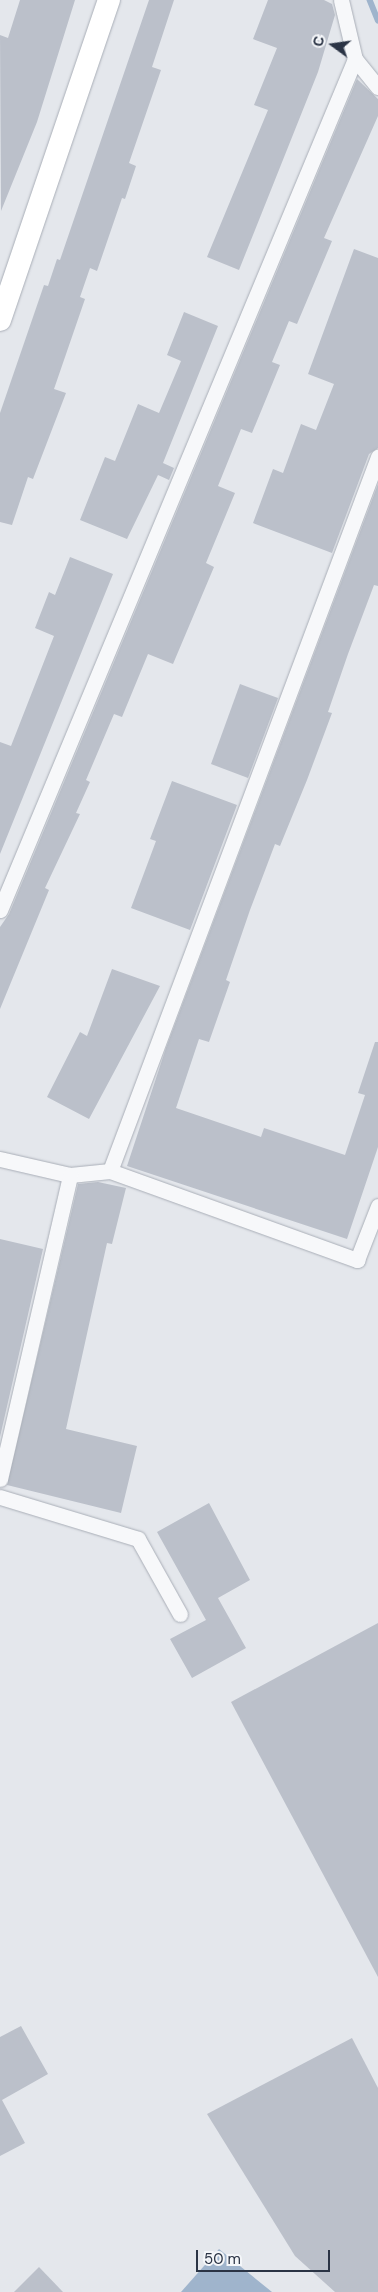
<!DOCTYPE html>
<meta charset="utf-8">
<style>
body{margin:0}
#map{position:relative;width:378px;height:2292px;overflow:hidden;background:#e4e7ec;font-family:"DM Sans",sans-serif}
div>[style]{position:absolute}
.water>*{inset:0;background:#9fb4cc}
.stream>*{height:5.5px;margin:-2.75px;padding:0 2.75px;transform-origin:2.75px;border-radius:2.75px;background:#9fb4cc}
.building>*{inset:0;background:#bbc0ca}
.roads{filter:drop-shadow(0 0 1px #a9aeb7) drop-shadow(0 0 1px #a9aeb7)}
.minor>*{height:15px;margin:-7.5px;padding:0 7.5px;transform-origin:7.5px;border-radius:7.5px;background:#f7f8fa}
.secondary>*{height:22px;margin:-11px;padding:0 11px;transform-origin:11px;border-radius:11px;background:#fff}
span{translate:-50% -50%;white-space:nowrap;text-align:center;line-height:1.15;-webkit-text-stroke:4px #f4f6f9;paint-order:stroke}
.north{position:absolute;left:308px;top:20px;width:50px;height:50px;-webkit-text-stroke:4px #f4f6f9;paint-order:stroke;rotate:284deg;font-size:14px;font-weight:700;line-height:20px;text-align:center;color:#2b3445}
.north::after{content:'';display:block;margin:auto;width:18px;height:22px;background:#2b3445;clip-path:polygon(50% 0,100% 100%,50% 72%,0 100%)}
.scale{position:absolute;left:196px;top:2250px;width:134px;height:22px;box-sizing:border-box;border:2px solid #2b3445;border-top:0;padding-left:6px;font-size:15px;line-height:18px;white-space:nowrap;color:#2b3445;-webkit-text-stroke:4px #f4f6f9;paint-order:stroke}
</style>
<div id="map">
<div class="water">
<div style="clip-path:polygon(219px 2249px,272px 2292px,181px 2292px)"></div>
</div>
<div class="stream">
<div style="left:370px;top:0;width:22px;rotate:68deg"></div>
</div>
<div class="building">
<div style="clip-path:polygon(20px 0,75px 0,37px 122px,1px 211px,0 35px,8px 38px)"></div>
<div style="clip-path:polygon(149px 0,174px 0,152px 67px,161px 70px,129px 163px,136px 166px,125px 199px,122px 198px,97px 271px,90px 268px,80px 297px,85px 299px,54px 389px,66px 393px,33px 479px,28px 477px,12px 525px,0 522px,0 413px,44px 285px,48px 286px,57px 259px,60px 260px)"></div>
<div style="clip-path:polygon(268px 0,324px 0,332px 4px,335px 15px,318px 72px,239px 270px,207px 257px,268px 110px,254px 105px,277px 48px,253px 39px)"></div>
<div style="clip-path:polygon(357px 79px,378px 99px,378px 116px,324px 238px,332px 241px,297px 324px,289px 321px,272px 362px,280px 365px,252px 433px,241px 429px,218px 486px,235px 493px,206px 563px,214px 567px,173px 664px,148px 654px,122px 717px,114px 714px,86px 780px,90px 782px,76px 813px,80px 814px,45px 888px,49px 890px,0 1009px,0 927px,9px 914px)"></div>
<div style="clip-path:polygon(354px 249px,378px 258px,378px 448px,369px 454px,332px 553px,253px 523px,273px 469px,283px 473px,301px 424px,316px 430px,334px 384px,308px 374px)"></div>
<div style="clip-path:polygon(184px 312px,218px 326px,163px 463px,174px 468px,169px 480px,158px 475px,127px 539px,80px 520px,105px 457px,115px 461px,138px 404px,159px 413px,181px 361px,167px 355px)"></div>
<div style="clip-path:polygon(378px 484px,378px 586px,374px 585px,348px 654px,328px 712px,332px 713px,307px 780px,280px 846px,275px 844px,250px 910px,226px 980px,230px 982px,209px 1042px,199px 1039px,176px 1108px,261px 1137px,264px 1128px,345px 1155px,365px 1095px,358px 1093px,375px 1042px,378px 1042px,378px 1147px,347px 1239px,127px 1166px,166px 1048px)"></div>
<div style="clip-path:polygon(70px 557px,113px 574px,0 854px,0 742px,11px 746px,54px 636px,35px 628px,49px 592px,55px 595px)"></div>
<div style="clip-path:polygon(240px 684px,278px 698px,248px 778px,211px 764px)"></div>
<div style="clip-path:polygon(172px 781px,237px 805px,190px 930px,131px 908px,156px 841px,150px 839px)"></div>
<div style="clip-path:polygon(112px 969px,160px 986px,89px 1119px,47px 1097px,80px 1032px,87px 1036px)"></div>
<div style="clip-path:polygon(98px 1182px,126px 1188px,112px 1244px,107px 1243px,66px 1429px,137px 1446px,121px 1513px,7px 1485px,78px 1184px)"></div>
<div style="clip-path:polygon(0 1239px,43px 1249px,0 1437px)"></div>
<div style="clip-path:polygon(209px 1503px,250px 1580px,218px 1598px,246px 1648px,192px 1678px,170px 1639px,206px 1620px,157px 1532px)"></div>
<div style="clip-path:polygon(378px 1623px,378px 1977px,231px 1702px)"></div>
<div style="clip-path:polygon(21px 2026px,48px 2074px,2px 2100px,25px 2143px,0 2156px,0 2037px)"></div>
<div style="clip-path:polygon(352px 2038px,378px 2088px,378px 2292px,335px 2292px,295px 2256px,207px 2114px)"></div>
<div style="clip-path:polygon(39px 2267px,63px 2292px,14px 2292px)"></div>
</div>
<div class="roads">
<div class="minor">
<div style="left:341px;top:0;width:61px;rotate:76.7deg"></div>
<div style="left:355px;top:59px;width:36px;rotate:51deg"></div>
<div style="left:0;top:910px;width:922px;rotate:-67.36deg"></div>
<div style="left:0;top:1159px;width:72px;rotate:12.9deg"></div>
<div style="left:70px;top:1175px;width:40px;rotate:-5.7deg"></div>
<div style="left:110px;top:1171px;width:263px;rotate:19.8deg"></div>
<div style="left:357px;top:1260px;width:58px;rotate:-68.7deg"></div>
<div style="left:110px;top:1171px;width:763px;rotate:-69.43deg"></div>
<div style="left:0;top:1479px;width:312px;rotate:-77deg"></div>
<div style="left:0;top:1497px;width:144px;rotate:16.9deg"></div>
<div style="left:138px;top:1539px;width:86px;rotate:60.8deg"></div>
</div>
<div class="secondary">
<div style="left:0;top:320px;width:338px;rotate:-71.2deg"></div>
</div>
</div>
<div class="north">С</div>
<div class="scale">50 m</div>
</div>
